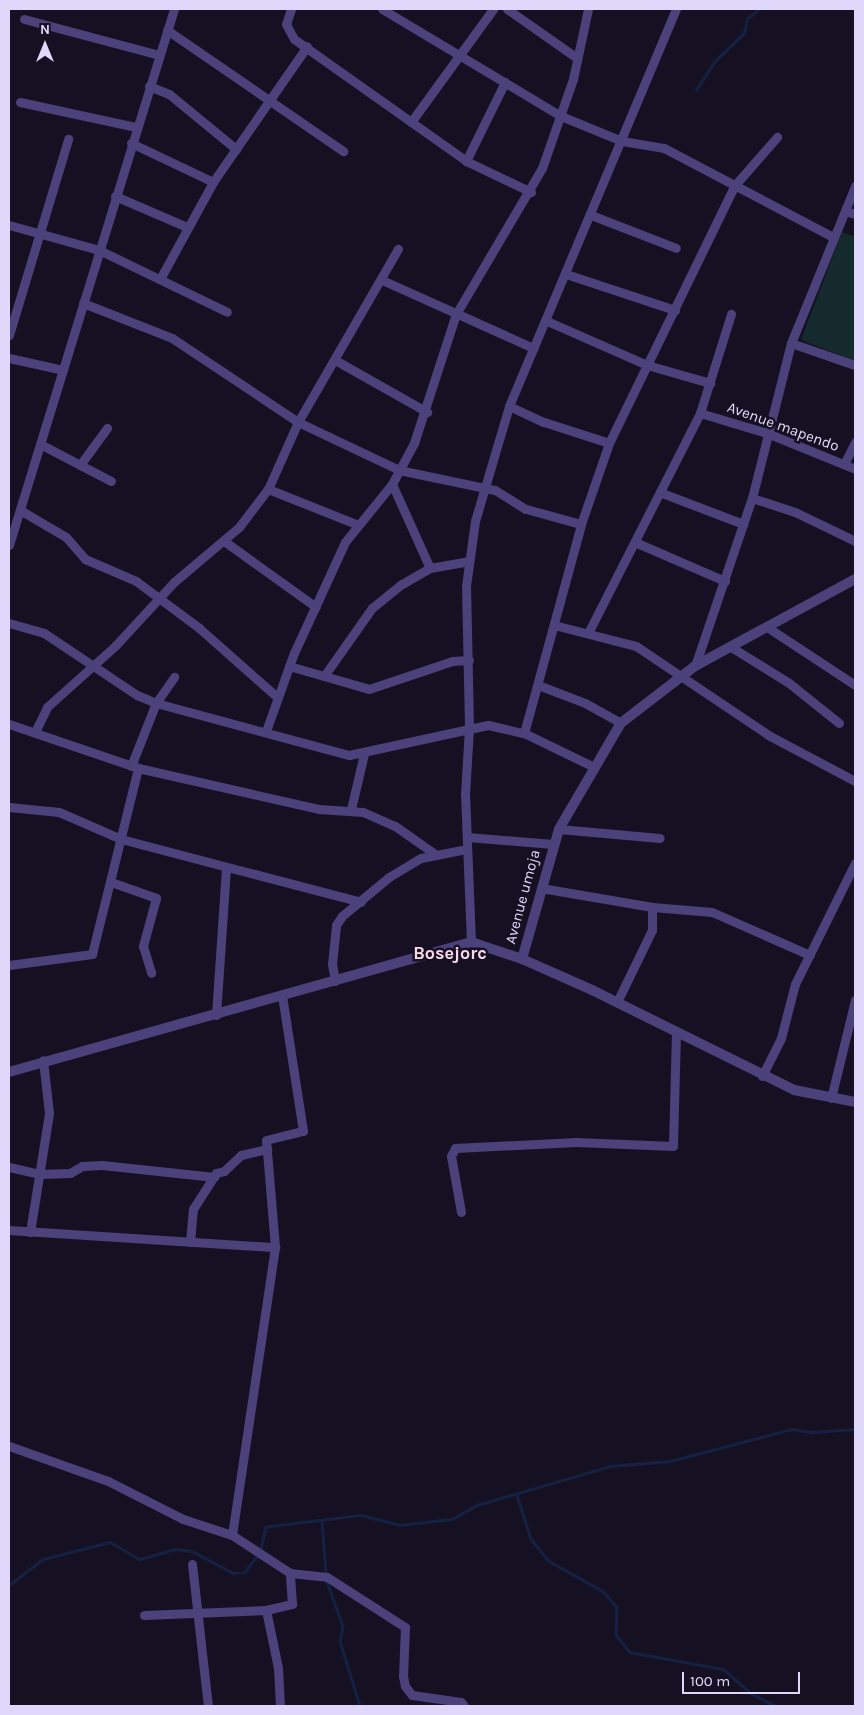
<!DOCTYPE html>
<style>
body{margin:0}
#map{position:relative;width:864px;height:1715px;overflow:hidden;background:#161122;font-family:Karla,sans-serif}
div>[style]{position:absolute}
.green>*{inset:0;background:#152a2c}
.stream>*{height:2.5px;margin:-1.25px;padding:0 1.25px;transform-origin:1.25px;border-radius:1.25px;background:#142143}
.minor>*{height:9px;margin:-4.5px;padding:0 4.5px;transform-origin:4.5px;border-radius:4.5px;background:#4b427c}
.tertiary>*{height:10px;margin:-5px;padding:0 5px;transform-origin:5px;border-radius:5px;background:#4b427c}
span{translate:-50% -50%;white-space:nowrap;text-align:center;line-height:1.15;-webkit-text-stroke:5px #161122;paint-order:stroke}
.street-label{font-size:15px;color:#e0d8fa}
.quarter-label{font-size:18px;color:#fad9ea;font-weight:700}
.frame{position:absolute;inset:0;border:10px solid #e0d8fa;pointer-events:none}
.north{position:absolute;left:20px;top:20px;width:50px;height:50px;-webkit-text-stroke:4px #161122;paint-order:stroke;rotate:0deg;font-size:14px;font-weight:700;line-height:20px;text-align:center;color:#e0d8fa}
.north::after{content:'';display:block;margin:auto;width:18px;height:22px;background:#e0d8fa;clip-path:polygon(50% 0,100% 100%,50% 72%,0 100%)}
.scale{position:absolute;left:682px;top:1672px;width:118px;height:22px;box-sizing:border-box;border:2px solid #e0d8fa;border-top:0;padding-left:6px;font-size:15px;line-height:18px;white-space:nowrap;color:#e0d8fa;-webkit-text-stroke:4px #161122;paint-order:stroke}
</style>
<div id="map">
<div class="green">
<div style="clip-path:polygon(842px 232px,855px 237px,855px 361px,801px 340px)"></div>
</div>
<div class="stream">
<div style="left:696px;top:90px;width:35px;rotate:-57deg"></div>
<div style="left:715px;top:61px;width:40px;rotate:-44deg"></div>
<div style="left:744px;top:33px;width:14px;rotate:-78deg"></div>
<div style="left:747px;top:19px;width:16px;rotate:-40deg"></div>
<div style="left:517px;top:1495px;width:46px;rotate:72.3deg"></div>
<div style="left:531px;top:1539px;width:28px;rotate:51deg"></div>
<div style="left:549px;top:1561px;width:62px;rotate:29.1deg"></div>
<div style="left:603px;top:1591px;width:21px;rotate:49deg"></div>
<div style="left:617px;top:1607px;width:28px;rotate:92deg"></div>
<div style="left:616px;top:1635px;width:22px;rotate:51deg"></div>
<div style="left:630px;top:1652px;width:95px;rotate:10.4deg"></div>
<div style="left:723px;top:1669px;width:38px;rotate:41deg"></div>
<div style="left:752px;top:1694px;width:27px;rotate:27deg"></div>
<div style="left:322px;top:1520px;width:54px;rotate:85.8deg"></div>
<div style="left:326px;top:1579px;width:50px;rotate:70.1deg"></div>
<div style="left:343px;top:1626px;width:15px;rotate:101deg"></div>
<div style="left:340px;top:1641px;width:68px;rotate:72.9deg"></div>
<div style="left:9px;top:1585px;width:43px;rotate:-37.4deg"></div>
<div style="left:43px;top:1559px;width:69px;rotate:-14.2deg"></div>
<div style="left:110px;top:1542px;width:34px;rotate:30deg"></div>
<div style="left:140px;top:1559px;width:35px;rotate:-16deg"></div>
<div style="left:174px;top:1549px;width:18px;rotate:6deg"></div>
<div style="left:192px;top:1551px;width:47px;rotate:28.2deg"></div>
<div style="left:233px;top:1573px;width:11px"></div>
<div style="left:244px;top:1573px;width:26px;rotate:-53deg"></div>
<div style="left:260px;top:1552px;width:25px;rotate:-78deg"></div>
<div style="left:265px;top:1528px;width:5px;rotate:-22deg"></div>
<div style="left:270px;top:1526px;width:92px;rotate:-6.9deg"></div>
<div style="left:361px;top:1515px;width:40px;rotate:14.4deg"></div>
<div style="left:400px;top:1525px;width:52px;rotate:-6.6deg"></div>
<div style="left:452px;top:1519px;width:29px;rotate:-29deg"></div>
<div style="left:477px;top:1505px;width:139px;rotate:-16.3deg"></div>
<div style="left:610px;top:1466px;width:60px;rotate:-4.8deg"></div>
<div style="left:670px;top:1461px;width:126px;rotate:-14.7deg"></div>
<div style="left:792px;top:1429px;width:20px;rotate:9deg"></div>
<div style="left:812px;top:1432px;width:43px;rotate:-4deg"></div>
</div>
<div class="minor">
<div style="left:291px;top:9px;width:16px;rotate:108deg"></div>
<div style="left:286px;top:24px;width:17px;rotate:62deg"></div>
<div style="left:294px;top:39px;width:211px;rotate:35.3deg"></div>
<div style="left:466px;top:161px;width:72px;rotate:25.5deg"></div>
<div style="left:382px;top:9px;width:209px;rotate:30.9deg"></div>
<div style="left:561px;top:116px;width:66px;rotate:22.3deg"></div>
<div style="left:622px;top:141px;width:43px;rotate:9.5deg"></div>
<div style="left:664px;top:148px;width:191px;rotate:27.8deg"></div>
<div style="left:507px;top:9px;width:85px;rotate:35deg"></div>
<div style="left:24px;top:19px;width:140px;rotate:14.9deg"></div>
<div style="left:167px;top:30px;width:214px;rotate:34.5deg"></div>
<div style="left:149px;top:86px;width:22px;rotate:22deg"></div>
<div style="left:169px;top:94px;width:87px;rotate:39.4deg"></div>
<div style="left:20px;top:102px;width:119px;rotate:12.2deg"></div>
<div style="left:411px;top:122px;width:140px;rotate:-54deg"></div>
<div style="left:131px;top:143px;width:91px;rotate:25.4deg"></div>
<div style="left:466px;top:161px;width:88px;rotate:-63.7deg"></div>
<div style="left:115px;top:196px;width:78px;rotate:23.3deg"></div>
<div style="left:845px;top:211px;width:10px;rotate:17deg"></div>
<div style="left:591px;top:215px;width:91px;rotate:21.2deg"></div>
<div style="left:9px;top:225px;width:93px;rotate:15.5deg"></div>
<div style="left:99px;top:250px;width:142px;rotate:25.8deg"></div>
<div style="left:566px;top:274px;width:115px;rotate:18.3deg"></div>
<div style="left:160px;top:279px;width:111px;rotate:-61.3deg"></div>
<div style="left:213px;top:182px;width:165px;rotate:-55.3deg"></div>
<div style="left:382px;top:280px;width:166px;rotate:24.2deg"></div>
<div style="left:83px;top:303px;width:96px;rotate:21.5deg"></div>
<div style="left:172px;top:338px;width:151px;rotate:33.7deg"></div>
<div style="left:298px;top:422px;width:112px;rotate:25.4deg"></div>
<div style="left:399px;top:470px;width:98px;rotate:11.8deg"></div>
<div style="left:495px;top:490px;width:36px;rotate:32deg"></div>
<div style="left:526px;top:509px;width:57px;rotate:15.3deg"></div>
<div style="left:547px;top:321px;width:109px;rotate:23.7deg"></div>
<div style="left:647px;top:365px;width:66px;rotate:15.9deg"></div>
<div style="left:9px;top:335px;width:205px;rotate:-73.2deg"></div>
<div style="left:791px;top:343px;width:68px;rotate:19deg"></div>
<div style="left:9px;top:358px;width:55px;rotate:12.5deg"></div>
<div style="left:335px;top:360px;width:106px;rotate:29.5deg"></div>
<div style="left:509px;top:406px;width:38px;rotate:25deg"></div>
<div style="left:544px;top:422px;width:68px;rotate:17.9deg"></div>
<div style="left:700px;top:413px;width:70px;rotate:16.6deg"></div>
<div style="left:767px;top:433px;width:95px;rotate:22.2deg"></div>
<div style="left:40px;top:444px;width:80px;rotate:27.5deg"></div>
<div style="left:844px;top:464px;width:25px;rotate:-63deg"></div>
<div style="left:80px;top:465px;width:46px;rotate:-53.9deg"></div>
<div style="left:392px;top:484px;width:92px;rotate:65.7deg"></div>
<div style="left:268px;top:489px;width:95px;rotate:21.7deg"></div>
<div style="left:662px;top:493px;width:87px;rotate:20.9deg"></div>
<div style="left:752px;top:498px;width:45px;rotate:18deg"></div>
<div style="left:795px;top:512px;width:67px;rotate:25.8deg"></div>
<div style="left:20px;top:510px;width:53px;rotate:30.4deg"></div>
<div style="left:66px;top:537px;width:29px;rotate:49deg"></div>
<div style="left:85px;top:559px;width:56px;rotate:23.3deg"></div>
<div style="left:136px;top:581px;width:79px;rotate:36.7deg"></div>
<div style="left:199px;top:628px;width:104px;rotate:41.5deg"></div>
<div style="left:224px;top:541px;width:113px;rotate:35.7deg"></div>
<div style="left:637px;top:543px;width:96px;rotate:23.4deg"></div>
<div style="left:9px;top:545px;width:561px;rotate:-72.89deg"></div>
<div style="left:9px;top:623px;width:36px;rotate:16deg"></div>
<div style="left:44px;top:633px;width:112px;rotate:33.7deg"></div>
<div style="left:137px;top:695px;width:21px;rotate:23deg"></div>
<div style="left:156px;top:703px;width:200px;rotate:15.1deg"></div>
<div style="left:349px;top:755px;width:142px;rotate:-12.2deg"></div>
<div style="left:488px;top:725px;width:37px;rotate:13deg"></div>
<div style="left:524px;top:733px;width:78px;rotate:25.9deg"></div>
<div style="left:554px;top:625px;width:85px;rotate:14.4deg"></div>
<div style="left:636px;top:646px;width:161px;rotate:33.9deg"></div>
<div style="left:770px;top:736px;width:96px;rotate:27.9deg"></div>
<div style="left:767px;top:627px;width:105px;rotate:33.4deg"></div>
<div style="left:588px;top:633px;width:247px;rotate:-63deg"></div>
<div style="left:700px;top:413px;width:104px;rotate:-72.6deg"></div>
<div style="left:731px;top:647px;width:68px;rotate:31.8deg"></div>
<div style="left:789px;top:683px;width:64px;rotate:38.7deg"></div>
<div style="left:289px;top:666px;width:83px;rotate:16deg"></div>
<div style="left:369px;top:689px;width:88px;rotate:-18.6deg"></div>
<div style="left:452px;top:661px;width:17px;rotate:-3deg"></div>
<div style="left:695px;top:666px;width:177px;rotate:-71.3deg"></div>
<div style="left:752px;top:498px;width:160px;rotate:-75.9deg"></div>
<div style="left:791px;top:343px;width:170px;rotate:-67.8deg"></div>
<div style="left:324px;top:676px;width:83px;rotate:-54.8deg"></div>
<div style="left:372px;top:608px;width:38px;rotate:-39deg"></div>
<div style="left:402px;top:584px;width:32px;rotate:-30deg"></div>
<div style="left:430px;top:568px;width:40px;rotate:-10deg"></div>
<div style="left:538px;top:685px;width:50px;rotate:21deg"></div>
<div style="left:585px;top:703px;width:41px;rotate:29.1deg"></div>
<div style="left:9px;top:724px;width:136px;rotate:18.8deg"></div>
<div style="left:138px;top:768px;width:186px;rotate:12.8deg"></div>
<div style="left:319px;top:809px;width:44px;rotate:3.9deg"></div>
<div style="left:363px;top:812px;width:35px;rotate:24deg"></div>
<div style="left:395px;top:826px;width:49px;rotate:35deg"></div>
<div style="left:266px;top:731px;width:83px;rotate:-70.3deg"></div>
<div style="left:294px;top:653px;width:122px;rotate:-65.3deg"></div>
<div style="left:345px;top:542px;width:75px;rotate:-51deg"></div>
<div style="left:392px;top:484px;width:47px;rotate:-61.8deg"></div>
<div style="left:414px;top:443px;width:136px;rotate:-72deg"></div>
<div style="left:456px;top:314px;width:169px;rotate:-59.5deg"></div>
<div style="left:542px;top:168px;width:94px;rotate:-70.8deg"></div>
<div style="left:573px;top:79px;width:72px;rotate:-77.9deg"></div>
<div style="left:35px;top:732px;width:28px;rotate:-64deg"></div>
<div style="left:47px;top:707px;width:91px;rotate:-41.9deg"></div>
<div style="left:115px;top:646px;width:87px;rotate:-47.3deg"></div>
<div style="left:174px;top:582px;width:85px;rotate:-40.2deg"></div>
<div style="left:239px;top:527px;width:48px;rotate:-52.7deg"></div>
<div style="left:268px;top:489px;width:73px;rotate:-65.9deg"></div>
<div style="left:298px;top:422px;width:200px;rotate:-60deg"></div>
<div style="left:524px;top:733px;width:217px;rotate:-74.7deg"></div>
<div style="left:581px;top:524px;width:86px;rotate:-70.9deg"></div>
<div style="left:609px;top:443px;width:287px;rotate:-64deg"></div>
<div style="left:735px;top:185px;width:64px;rotate:-48.8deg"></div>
<div style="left:131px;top:766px;width:68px;rotate:-68.4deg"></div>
<div style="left:156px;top:703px;width:32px;rotate:-55deg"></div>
<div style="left:9px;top:807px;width:50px;rotate:5.7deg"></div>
<div style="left:59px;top:812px;width:68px;rotate:23.5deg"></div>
<div style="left:121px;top:839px;width:248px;rotate:14.7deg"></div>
<div style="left:351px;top:809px;width:57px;rotate:-76.7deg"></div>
<div style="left:559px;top:829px;width:101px;rotate:5.1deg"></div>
<div style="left:467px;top:837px;width:86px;rotate:4.7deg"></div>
<div style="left:111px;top:882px;width:48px;rotate:19.6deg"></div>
<div style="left:156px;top:898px;width:50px;rotate:105.2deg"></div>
<div style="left:143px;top:946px;width:28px;rotate:73deg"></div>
<div style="left:541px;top:888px;width:113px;rotate:9.7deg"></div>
<div style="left:652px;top:907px;width:60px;rotate:4.8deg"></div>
<div style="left:712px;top:912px;width:107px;rotate:23.7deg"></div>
<div style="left:471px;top:942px;width:147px;rotate:-92.3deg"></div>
<div style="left:465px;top:795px;width:68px;rotate:-86.6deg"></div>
<div style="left:469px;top:727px;width:141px;rotate:-91.2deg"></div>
<div style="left:466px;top:586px;width:66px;rotate:-82.1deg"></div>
<div style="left:475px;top:521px;width:120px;rotate:-73.5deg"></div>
<div style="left:509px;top:406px;width:431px;rotate:-67.2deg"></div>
<div style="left:9px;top:965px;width:84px;rotate:-7.5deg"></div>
<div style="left:92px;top:954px;width:192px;rotate:-76.1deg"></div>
<div style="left:335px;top:981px;width:17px;rotate:-100deg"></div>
<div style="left:332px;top:964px;width:39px;rotate:-84deg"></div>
<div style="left:336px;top:925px;width:11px;rotate:-56deg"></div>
<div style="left:342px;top:916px;width:61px;rotate:-39.7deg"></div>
<div style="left:389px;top:877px;width:37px;rotate:-31deg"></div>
<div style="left:421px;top:858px;width:47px;rotate:-11.1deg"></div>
<div style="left:617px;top:1002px;width:80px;rotate:-64.1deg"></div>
<div style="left:652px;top:930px;width:23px;rotate:-90deg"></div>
<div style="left:216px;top:1015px;width:146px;rotate:-86.1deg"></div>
<div style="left:762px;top:1076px;width:42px;rotate:-63.4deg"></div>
<div style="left:781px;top:1038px;width:56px;rotate:-75.5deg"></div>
<div style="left:795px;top:984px;width:135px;rotate:-63.6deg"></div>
<div style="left:831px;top:1098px;width:101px;rotate:-76.2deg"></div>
<div style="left:9px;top:1167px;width:31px;rotate:13deg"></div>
<div style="left:39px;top:1174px;width:31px;rotate:-2deg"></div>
<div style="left:70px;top:1173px;width:14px;rotate:-30deg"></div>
<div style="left:82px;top:1166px;width:20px;rotate:-3deg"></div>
<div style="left:102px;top:1165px;width:113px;rotate:6.1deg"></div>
<div style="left:461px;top:1212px;width:57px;rotate:-100.1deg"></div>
<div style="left:451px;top:1156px;width:9px;rotate:-63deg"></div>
<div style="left:455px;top:1148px;width:121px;rotate:-2.8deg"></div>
<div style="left:576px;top:1142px;width:97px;rotate:2.4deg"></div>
<div style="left:673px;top:1146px;width:112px;rotate:-88.5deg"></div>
<div style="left:9px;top:1230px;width:267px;rotate:3.7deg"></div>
<div style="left:30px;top:1232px;width:121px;rotate:-80.9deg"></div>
<div style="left:49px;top:1113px;width:53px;rotate:-96.5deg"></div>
<div style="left:190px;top:1242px;width:33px;rotate:-85deg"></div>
<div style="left:193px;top:1209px;width:43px;rotate:-57.4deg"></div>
<div style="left:216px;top:1173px;width:8px;rotate:-14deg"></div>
<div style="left:224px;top:1171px;width:23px;rotate:-43deg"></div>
<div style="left:241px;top:1155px;width:27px;rotate:-13deg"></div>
<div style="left:9px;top:1446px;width:105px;rotate:19.5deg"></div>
<div style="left:108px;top:1481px;width:84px;rotate:26.9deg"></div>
<div style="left:183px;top:1519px;width:52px;rotate:18.1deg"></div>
<div style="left:232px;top:1535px;width:69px;rotate:33.2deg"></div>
<div style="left:290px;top:1573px;width:37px;rotate:6deg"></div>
<div style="left:327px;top:1577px;width:93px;rotate:32.7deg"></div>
<div style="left:405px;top:1627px;width:49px;rotate:92.3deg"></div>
<div style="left:403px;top:1676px;width:10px;rotate:79deg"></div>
<div style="left:405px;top:1686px;width:11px;rotate:52deg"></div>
<div style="left:412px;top:1695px;width:49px;rotate:8.1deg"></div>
<div style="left:461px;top:1702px;width:5px;rotate:53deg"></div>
<div style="left:232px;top:1535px;width:291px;rotate:-81.5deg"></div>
<div style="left:275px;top:1247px;width:107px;rotate:-94.8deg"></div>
<div style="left:266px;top:1140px;width:38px;rotate:-14deg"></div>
<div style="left:303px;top:1131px;width:137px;rotate:-98.8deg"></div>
<div style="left:192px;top:1564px;width:143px;rotate:83.6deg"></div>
<div style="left:266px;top:1610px;width:59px;rotate:78.3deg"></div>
<div style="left:278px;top:1668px;width:38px;rotate:87deg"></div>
<div style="left:144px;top:1615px;width:122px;rotate:-2.3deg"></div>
<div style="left:266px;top:1610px;width:27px;rotate:-13deg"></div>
<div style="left:292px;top:1604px;width:31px;rotate:-94deg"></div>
</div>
<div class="tertiary">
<div style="left:522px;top:959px;width:135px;rotate:-74.1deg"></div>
<div style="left:559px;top:829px;width:123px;rotate:-59.7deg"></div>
<div style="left:621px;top:723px;width:93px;rotate:-37.6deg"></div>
<div style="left:695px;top:666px;width:182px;rotate:-28.5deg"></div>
<div style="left:9px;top:1072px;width:480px;rotate:-15.7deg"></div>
<div style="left:471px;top:942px;width:54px;rotate:18.4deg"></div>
<div style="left:522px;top:959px;width:77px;rotate:23.9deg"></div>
<div style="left:592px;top:990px;width:225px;rotate:26.3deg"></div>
<div style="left:794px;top:1090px;width:62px;rotate:11.1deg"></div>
</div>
<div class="street-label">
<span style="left:783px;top:427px;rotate:20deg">Avenue mapendo</span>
<span style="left:523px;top:897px;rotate:-75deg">Avenue umoja</span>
</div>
<div class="quarter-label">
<span style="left:450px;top:953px">Bosejorc</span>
</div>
<div class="frame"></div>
<div class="north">N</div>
<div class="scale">100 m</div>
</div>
